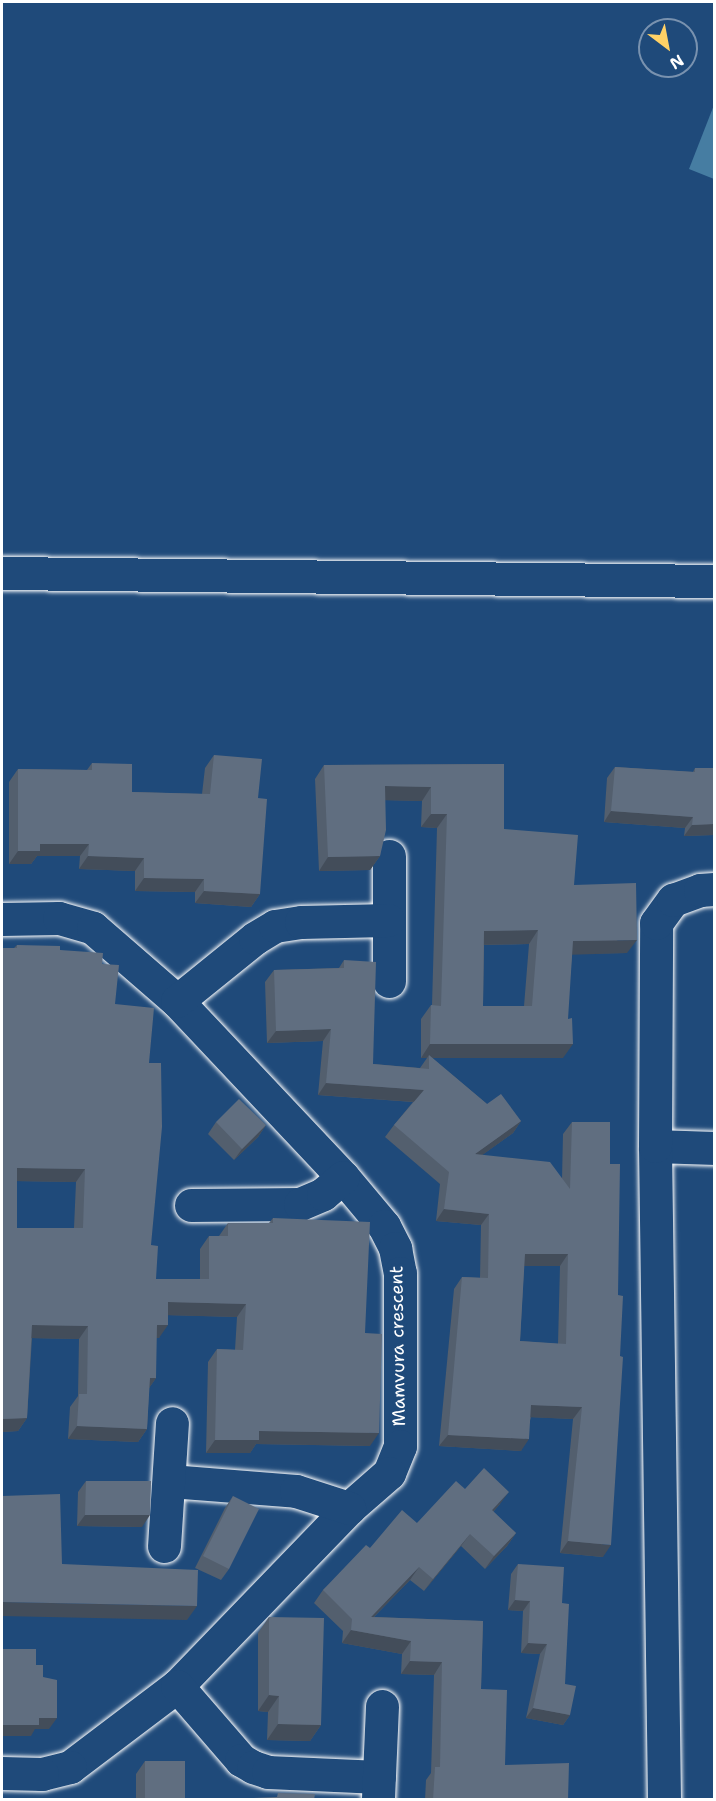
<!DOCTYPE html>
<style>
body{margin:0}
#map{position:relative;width:716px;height:1801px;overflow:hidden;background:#1f4a7a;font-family:"Shantell Sans",sans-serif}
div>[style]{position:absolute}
.water>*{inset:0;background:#467da2}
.roads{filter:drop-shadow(0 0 2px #fff) drop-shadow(0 0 2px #fff)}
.street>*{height:33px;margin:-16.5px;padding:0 16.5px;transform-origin:16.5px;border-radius:16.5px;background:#1f4a7a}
.wall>*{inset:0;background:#535f6e}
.shaded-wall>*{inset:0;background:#434d5a}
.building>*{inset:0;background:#606e80}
span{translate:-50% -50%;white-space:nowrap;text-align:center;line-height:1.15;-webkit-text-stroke:6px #1f4a7a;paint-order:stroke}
.street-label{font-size:18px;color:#fff}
.frame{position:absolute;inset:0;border:3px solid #fff;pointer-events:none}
.north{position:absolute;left:638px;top:18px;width:60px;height:60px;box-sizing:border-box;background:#1f4a7a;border:2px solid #7992af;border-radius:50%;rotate:148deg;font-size:16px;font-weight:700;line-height:24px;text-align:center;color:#fff}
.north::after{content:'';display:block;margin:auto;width:21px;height:27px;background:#ffd166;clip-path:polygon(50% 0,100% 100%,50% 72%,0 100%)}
</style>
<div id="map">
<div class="water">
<div style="clip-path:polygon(714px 105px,714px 179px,689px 169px)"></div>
</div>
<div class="roads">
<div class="street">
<div style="left:2px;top:573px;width:712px;rotate:0.64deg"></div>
<div style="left:2px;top:919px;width:57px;rotate:-1deg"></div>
<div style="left:59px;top:918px;width:35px;rotate:16deg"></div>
<div style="left:93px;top:928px;width:111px;rotate:41deg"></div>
<div style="left:177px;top:1001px;width:242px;rotate:46.7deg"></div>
<div style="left:343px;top:1177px;width:64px;rotate:50.1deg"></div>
<div style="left:384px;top:1226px;width:25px;rotate:63deg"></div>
<div style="left:395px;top:1248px;width:25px;rotate:79deg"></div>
<div style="left:400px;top:1273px;width:173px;rotate:90deg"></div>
<div style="left:400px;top:1446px;width:29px;rotate:112deg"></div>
<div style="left:389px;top:1473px;width:53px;rotate:138.8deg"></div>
<div style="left:349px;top:1508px;width:248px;rotate:134deg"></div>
<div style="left:177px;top:1686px;width:134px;rotate:142.9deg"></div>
<div style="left:70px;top:1767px;width:29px;rotate:166deg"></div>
<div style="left:42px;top:1774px;width:40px;rotate:-178.6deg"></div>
<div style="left:389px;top:981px;width:125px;rotate:-90deg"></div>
<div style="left:177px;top:1001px;width:100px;rotate:-38.9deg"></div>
<div style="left:255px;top:938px;width:23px;rotate:-31deg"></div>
<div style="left:275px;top:926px;width:26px;rotate:-9deg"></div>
<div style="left:301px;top:922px;width:87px;rotate:-1.3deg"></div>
<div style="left:655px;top:1146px;width:59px;rotate:1.9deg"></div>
<div style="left:191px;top:1205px;width:109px;rotate:-0.5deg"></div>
<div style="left:300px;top:1204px;width:25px;rotate:-23deg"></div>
<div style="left:323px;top:1194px;width:26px;rotate:-40deg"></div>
<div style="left:170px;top:1481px;width:126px;rotate:4.5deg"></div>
<div style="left:296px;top:1491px;width:56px;rotate:17.8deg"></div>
<div style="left:164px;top:1546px;width:123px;rotate:-86.3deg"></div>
<div style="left:177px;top:1686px;width:98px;rotate:49.1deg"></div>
<div style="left:241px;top:1760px;width:14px;rotate:30deg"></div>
<div style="left:253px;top:1767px;width:16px;rotate:18deg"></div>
<div style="left:268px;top:1772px;width:111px;rotate:2.6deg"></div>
<div style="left:378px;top:1798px;width:92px;rotate:-87.5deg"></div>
<div style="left:664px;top:1800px;width:654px;rotate:-90.79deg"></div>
<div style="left:655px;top:1146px;width:223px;rotate:-89.7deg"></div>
<div style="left:656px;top:923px;width:29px;rotate:-54deg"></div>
<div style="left:673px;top:900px;width:29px;rotate:-20deg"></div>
<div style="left:700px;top:890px;width:14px;rotate:-4deg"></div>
</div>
</div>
<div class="wall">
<div style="clip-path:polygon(214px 755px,258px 798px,260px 894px,251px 907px,195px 903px,195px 892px,135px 891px,135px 871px,79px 869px,80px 856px,37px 856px,31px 864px,9px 864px,9px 782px,18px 769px,87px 770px,92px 763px,132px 792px,202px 794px,205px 768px)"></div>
<div style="clip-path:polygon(evenodd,504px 764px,504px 829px,574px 885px,627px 953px,572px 954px,563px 1058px,432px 1058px,487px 1104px,521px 1121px,513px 1133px,482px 1155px,562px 1179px,563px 1134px,572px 1122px,603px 1557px,560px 1553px,573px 1419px,531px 1417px,521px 1451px,439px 1446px,454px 1289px,462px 1277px,480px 1278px,481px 1225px,436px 1221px,440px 1184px,385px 1137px,394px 1125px,413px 1102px,318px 1095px,323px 1041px,267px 1043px,265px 982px,274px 970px,339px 968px,344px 960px,373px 1064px,420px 1068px,427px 1058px,421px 1058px,421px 1019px,431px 1005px,432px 1005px,437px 828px,421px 827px,422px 801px,385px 800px,380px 856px,370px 870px,319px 871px,315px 779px,324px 765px,504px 764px,529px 944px,524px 1006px,483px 1006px,484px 945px,529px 944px,504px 764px,524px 1266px,560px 1266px,558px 1344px,520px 1341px,524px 1266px)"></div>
<div style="clip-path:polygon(615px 767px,693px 772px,695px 768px,714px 768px,714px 835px,684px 836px,685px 828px,604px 822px,607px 778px)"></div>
<div style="clip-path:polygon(evenodd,17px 945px,60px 950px,102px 964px,115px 1004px,149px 1063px,151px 1245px,156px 1279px,200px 1279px,200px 1249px,209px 1236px,219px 1236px,228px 1223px,269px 1223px,273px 1218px,365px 1333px,370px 1446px,256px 1444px,250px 1453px,206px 1453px,208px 1362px,217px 1349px,235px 1350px,237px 1317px,168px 1315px,159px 1338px,156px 1338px,156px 1378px,149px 1388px,147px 1429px,138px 1442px,68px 1439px,70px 1407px,78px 1396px,79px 1339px,32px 1338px,27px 1418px,18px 1431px,2px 1432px,2px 948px,14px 948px,17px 945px,17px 1181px,76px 1182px,74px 1228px,17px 1228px,17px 1181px)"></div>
<div style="clip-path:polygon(216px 1122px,266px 1125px,258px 1137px,234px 1160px,208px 1134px)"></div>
<div style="clip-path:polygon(86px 1481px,142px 1527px,77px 1526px,78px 1492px)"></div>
<div style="clip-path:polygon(465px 1489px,500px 1504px,493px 1512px,516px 1533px,507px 1546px,485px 1569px,461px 1546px,424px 1591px,410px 1580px,374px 1617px,483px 1621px,481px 1689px,505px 1765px,568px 1800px,425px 1800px,426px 1780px,431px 1773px,434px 1675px,401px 1674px,402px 1654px,342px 1643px,343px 1631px,314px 1603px,323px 1590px,370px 1548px,417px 1523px)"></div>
<div style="clip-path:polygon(233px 1496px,229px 1569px,221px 1580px,195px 1568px,225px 1508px)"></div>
<div style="clip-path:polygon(518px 1564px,562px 1603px,565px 1684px,570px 1715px,563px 1725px,526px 1718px,540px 1654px,521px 1653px,523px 1611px,508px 1610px,511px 1574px)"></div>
<div style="clip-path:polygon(269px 1617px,321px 1725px,310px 1741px,267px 1740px,268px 1712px,258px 1711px,258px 1633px)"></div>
<div style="clip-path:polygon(145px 1761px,185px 1800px,136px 1800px,136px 1774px)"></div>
</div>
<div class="shaded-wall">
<div style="clip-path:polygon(385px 786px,431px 787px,422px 801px,375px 800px)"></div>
<div style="clip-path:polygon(611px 811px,693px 817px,685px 828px,604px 822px)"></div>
<div style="clip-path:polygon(431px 814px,447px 814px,437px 828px,421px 827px)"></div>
<div style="clip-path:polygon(714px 824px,714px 835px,684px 836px,692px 825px)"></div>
<div style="clip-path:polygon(40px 844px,89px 844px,80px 856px,37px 856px,31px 864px,9px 864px,18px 851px)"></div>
<div style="clip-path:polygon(88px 856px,144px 858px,135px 871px,79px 869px)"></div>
<div style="clip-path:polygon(380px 856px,370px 870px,319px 871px,328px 857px)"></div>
<div style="clip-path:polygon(144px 878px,204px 879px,195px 892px,135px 891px)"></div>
<div style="clip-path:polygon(204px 891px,260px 894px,251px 907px,195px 903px)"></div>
<div style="clip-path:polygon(538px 930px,529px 944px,474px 945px,484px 931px)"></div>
<div style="clip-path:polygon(637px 940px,627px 953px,564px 955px,573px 941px)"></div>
<div style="clip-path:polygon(331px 1029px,323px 1041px,267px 1043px,276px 1031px)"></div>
<div style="clip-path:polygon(430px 1044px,573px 1044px,563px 1058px,429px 1058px,429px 1055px,427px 1058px,421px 1058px)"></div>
<div style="clip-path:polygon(326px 1083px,424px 1090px,415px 1102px,318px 1095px)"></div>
<div style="clip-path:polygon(521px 1121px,513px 1133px,467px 1166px,475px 1154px)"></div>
<div style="clip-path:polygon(266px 1125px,258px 1137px,234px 1160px,242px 1149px)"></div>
<div style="clip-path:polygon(17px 1168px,85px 1169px,76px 1182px,8px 1181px)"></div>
<div style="clip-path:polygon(444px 1209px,489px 1214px,481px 1225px,436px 1221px)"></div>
<div style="clip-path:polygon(525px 1254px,568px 1254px,560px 1266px,516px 1266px)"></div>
<div style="clip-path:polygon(168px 1302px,246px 1304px,237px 1317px,159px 1315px)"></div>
<div style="clip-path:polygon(32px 1325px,88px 1326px,79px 1339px,23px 1338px)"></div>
<div style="clip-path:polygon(157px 1325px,168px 1325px,159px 1338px,148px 1338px)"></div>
<div style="clip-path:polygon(150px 1378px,156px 1378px,147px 1391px)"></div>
<div style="clip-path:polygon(531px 1405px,582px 1407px,573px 1419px,523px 1417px)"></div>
<div style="clip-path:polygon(27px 1418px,18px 1431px,2px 1432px,2px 1419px)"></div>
<div style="clip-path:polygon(77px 1426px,147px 1429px,138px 1442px,68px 1439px)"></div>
<div style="clip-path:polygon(259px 1431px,379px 1433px,370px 1446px,256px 1444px,250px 1453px,206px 1453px,215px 1440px)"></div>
<div style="clip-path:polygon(448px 1435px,529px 1439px,521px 1451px,439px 1446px)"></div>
<div style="clip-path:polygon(509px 1492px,500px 1504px,483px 1523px,492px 1510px)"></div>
<div style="clip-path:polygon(85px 1515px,150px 1515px,142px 1527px,77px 1526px)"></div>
<div style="clip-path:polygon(516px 1533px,507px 1546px,485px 1569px,494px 1556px)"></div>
<div style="clip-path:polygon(470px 1534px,461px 1546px,424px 1591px,433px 1579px)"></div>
<div style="clip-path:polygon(568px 1541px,611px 1545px,603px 1557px,560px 1553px)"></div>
<div style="clip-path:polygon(419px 1567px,410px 1580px,362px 1629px,371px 1617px)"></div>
<div style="clip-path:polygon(515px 1600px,530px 1601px,523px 1611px,508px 1610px)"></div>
<div style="clip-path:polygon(2px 1602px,197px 1606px,187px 1620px,2px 1616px)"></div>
<div style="clip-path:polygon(351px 1630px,411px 1641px,402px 1654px,342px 1643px)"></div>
<div style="clip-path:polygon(528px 1643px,547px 1644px,540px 1654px,521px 1653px)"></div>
<div style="clip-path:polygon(410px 1661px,442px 1662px,434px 1675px,401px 1674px)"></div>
<div style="clip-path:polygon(269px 1695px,279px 1696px,268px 1712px,258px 1711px)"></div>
<div style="clip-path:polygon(533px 1708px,570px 1715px,563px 1725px,526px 1718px)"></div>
<div style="clip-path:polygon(39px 1718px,57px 1718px,49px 1729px,35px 1729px,31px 1736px,2px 1736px,2px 1725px)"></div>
<div style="clip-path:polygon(278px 1724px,321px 1725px,310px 1741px,267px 1740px)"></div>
</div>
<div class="building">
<div style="clip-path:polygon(214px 755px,262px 759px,258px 798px,267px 799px,260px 894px,204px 891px,204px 879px,144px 878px,144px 858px,88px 856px,89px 844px,40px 844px,40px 851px,18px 851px,18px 769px,92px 770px,92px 763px,132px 764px,132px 792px,210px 794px)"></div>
<div style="clip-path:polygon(evenodd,504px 764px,504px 829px,578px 835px,574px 885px,636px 883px,637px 940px,573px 941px,568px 1019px,572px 1018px,573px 1044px,430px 1044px,431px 1005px,441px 1006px,447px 814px,431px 814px,431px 787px,385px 786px,386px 830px,380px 856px,328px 857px,324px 765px,504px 764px,538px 930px,532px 1006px,483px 1006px,484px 931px,538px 930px)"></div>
<div style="clip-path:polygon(615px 767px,695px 772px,695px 768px,714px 768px,714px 824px,692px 825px,693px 817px,611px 811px)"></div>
<div style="clip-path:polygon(evenodd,17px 945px,60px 946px,60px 950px,103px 953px,102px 964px,119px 965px,115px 1004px,154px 1008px,149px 1063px,161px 1063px,162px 1127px,151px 1245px,158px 1246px,156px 1279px,209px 1279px,209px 1236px,228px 1236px,228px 1223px,273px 1223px,273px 1218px,370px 1222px,365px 1333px,382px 1334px,379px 1433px,259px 1431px,259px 1440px,215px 1440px,217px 1349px,243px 1350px,246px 1304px,168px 1302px,168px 1325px,157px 1325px,156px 1378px,150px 1378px,147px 1429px,77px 1426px,79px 1394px,87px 1394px,88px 1326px,32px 1325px,27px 1418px,2px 1419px,2px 948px,17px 948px,17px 945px,17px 1168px,85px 1169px,83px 1228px,17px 1228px,17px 1168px)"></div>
<div style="clip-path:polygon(evenodd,344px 960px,376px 962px,373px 1064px,429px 1069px,429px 1055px,487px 1104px,501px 1094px,521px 1121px,475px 1154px,550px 1162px,570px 1189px,572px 1122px,610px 1122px,610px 1164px,620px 1164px,618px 1295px,623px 1296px,620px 1356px,623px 1357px,611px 1545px,568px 1541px,582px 1407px,531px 1405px,529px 1439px,448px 1435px,462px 1277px,488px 1278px,489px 1214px,444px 1209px,449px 1172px,394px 1125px,424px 1090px,326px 1083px,331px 1029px,276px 1031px,274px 970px,344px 968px,344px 960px,525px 1254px,568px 1254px,566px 1344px,520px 1341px,525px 1254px)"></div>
<div style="clip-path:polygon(239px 1099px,266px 1125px,242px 1149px,216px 1122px)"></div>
<div style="clip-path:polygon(484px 1468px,509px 1492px,492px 1510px,516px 1533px,494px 1556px,470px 1534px,433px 1579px,419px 1567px,371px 1617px,483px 1621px,481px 1689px,507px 1690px,505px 1765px,569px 1763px,568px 1800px,433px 1800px,435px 1767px,440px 1767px,442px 1662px,410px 1661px,411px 1641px,351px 1630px,352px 1619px,323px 1590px,366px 1545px,370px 1548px,402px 1510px,417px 1523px,456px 1481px,465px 1489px)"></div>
<div style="clip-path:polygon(86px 1481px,151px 1481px,150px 1515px,85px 1515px)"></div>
<div style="clip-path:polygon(60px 1494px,62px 1564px,198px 1570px,197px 1606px,2px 1602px,2px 1496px)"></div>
<div style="clip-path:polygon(233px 1496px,259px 1509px,229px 1569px,203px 1556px)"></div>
<div style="clip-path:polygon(518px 1564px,564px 1567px,562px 1603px,569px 1604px,565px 1684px,576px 1686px,570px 1715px,533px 1708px,547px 1644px,528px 1643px,530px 1601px,515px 1600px)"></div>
<div style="clip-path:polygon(269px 1617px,324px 1618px,321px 1725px,278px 1724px,279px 1696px,269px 1695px)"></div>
<div style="clip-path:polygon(2px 1649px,36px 1649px,36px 1665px,43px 1665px,43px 1677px,57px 1680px,57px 1718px,39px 1718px,39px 1725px,2px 1725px)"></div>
<div style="clip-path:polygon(145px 1761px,185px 1761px,185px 1800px,145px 1800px)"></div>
<div style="clip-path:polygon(278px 1793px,315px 1794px,314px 1800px,206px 1800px,277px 1797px)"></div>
<div style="clip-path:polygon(80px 1798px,101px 1800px,80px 1800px)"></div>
</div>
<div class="street-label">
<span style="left:398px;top:1346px;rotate:-91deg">Mamvura crescent</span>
</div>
<div class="frame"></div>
<div class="north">N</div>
</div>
